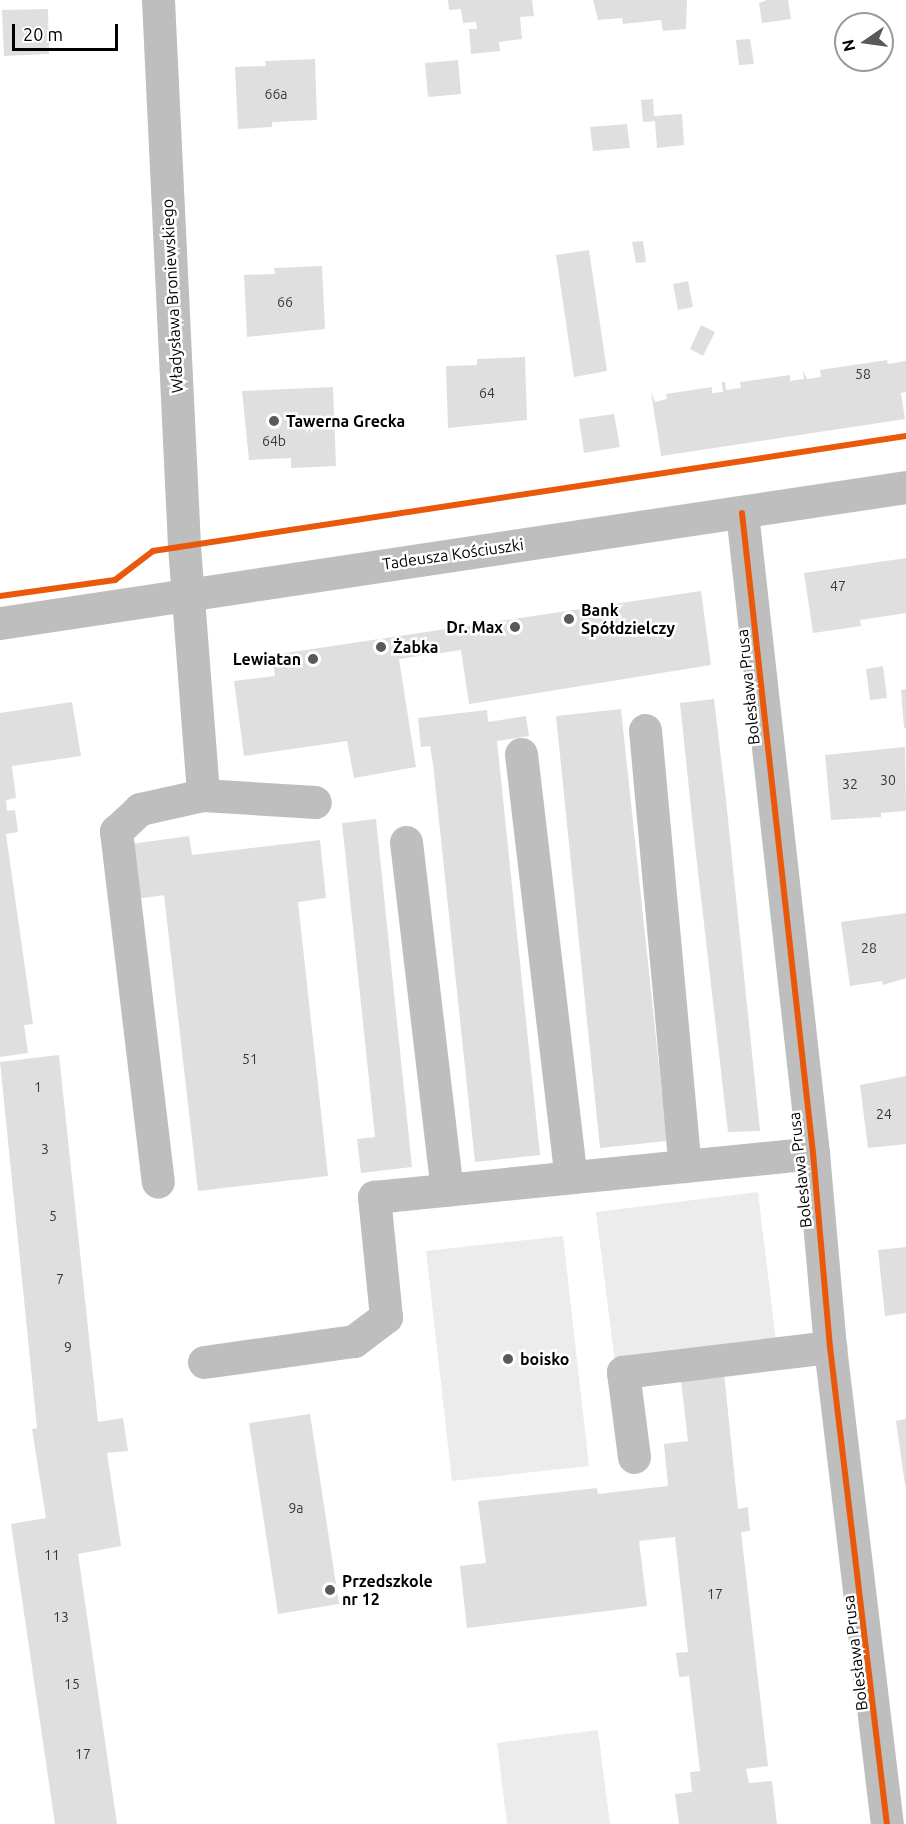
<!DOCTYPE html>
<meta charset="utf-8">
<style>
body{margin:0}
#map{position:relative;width:906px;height:1824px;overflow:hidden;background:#fff;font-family:Ubuntu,sans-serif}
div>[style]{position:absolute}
.green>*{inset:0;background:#ececec}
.building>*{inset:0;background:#dfdfdf}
.minor>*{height:33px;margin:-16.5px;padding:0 16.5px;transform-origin:16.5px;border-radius:16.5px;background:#bebebe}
.cycleway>*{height:6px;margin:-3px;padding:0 3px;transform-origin:3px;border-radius:3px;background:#e8590c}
.dots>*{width:16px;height:16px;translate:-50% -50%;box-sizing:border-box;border:3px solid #fff;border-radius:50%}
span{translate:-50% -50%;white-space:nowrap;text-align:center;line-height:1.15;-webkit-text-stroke:5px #fff;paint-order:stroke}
.number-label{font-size:14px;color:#383838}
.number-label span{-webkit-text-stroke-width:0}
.street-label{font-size:16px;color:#000}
.poi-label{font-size:16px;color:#000;font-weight:700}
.left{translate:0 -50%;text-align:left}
.right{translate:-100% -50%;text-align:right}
.north{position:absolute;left:834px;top:12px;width:60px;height:60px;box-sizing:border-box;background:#fff;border:2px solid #999;border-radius:50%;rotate:257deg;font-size:16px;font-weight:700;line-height:24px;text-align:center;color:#000}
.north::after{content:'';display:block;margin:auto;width:21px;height:27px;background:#595959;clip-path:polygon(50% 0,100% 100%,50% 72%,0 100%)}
.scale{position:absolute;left:12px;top:24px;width:106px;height:27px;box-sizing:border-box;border:3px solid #000;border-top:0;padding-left:8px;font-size:18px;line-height:21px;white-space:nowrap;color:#000;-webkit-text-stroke:4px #fff;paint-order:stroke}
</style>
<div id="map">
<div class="green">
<div style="clip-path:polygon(758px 1192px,776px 1342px,615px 1363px,596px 1212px)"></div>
<div style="clip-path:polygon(563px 1236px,589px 1466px,452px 1481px,426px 1251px)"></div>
<div style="clip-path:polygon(598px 1730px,610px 1824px,507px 1824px,497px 1743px)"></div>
</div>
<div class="building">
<div style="clip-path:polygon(448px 0,532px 0,534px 16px,520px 17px,522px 39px,499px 42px,500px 51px,471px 54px,469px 29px,477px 29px,476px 22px,463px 23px,461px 9px,449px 10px)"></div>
<div style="clip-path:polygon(593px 0,687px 0,686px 29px,663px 31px,661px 20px,623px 24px,622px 18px,598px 20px)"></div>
<div style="clip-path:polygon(767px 0,788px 0,791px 19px,762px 23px,759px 3px)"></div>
<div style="clip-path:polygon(48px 9px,49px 54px,4px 56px,2px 10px)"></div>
<div style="clip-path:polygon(750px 39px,754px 64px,739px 65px,736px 40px)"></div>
<div style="clip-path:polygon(315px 59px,317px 120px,272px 122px,272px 127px,238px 129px,235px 67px,266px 66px,265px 61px)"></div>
<div style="clip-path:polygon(458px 60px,461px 94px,428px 97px,425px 63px)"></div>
<div style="clip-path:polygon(653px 99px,654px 116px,682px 114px,684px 145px,657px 148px,655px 121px,643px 122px,641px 100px)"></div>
<div style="clip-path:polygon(627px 124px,630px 148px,593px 151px,590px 127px)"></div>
<div style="clip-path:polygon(643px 241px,646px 262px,636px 263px,632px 242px)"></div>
<div style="clip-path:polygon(589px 250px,607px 371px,574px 377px,556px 255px)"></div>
<div style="clip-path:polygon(322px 266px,325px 329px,247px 337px,244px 275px,275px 274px,274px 268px)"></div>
<div style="clip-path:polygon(688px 281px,693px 307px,678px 310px,673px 284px)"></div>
<div style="clip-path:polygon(701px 325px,715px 332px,703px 356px,690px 349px)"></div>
<div style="clip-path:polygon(525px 357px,527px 420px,448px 428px,446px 366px,477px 365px,477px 359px)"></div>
<div style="clip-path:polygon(887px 360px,888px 364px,906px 361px,906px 392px,901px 393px,905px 419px,661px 456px,651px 392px,655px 402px,667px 399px,666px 394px,712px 387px,712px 393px,723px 392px,722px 382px,725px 382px,726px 390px,741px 388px,740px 382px,790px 375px,790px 381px,804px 379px,803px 370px,807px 379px,821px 377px,820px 370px)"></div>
<div style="clip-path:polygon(333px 387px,336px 466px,291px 468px,291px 458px,249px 460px,242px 391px)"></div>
<div style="clip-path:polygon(614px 414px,620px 447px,584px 453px,579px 419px)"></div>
<div style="clip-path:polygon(906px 558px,906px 613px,860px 620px,861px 626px,813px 633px,804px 573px)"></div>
<div style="clip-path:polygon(701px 591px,711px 665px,469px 704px,461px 650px,399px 659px,416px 767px,354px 778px,347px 741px,244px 756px,234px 681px,275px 676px,272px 655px)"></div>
<div style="clip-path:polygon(883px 666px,887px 698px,870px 700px,866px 669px)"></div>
<div style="clip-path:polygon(906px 689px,906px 728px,904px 728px,901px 690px)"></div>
<div style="clip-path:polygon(714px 699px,726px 800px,760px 1131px,728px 1132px,694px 837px,680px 703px)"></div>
<div style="clip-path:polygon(72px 702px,81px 756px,12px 766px,16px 798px,6px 800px,7px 811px,15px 810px,18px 832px,6px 834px,33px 1024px,24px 1025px,28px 1053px,0 1057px,0 713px)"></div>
<div style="clip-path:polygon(621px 709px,667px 1141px,600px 1148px,556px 716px)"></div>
<div style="clip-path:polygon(487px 710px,488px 722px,526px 716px,529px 736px,497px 741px,540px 1155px,475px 1162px,433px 764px,430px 746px,421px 747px,418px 718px)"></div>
<div style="clip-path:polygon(905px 747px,906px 811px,881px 813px,881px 817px,831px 820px,825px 755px)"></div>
<div style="clip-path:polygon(376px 819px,412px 1167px,361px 1173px,357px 1139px,375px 1137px,342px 823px)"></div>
<div style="clip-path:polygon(189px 836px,192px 855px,320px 840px,326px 898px,298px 902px,328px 1176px,198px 1191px,164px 895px,137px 899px,131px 844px)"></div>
<div style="clip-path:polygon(906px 913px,906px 978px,883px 985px,882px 981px,850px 986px,841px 922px)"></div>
<div style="clip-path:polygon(59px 1055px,98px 1422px,123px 1418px,128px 1451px,107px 1453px,121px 1546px,78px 1554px,117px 1824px,55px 1824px,11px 1524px,46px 1518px,32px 1429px,37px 1428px,0 1062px)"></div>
<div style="clip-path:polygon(906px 1076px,906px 1144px,868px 1148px,860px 1085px)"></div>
<div style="clip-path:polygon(906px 1247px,906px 1313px,885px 1316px,878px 1250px)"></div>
<div style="clip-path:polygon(724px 1373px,738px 1509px,748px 1507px,750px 1531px,741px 1532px,768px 1766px,746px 1769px,749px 1783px,772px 1781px,777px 1824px,679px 1824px,675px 1794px,692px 1792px,690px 1772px,700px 1771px,689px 1676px,679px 1677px,676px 1653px,688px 1652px,675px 1537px,639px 1541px,647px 1606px,467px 1628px,460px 1566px,486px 1563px,478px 1501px,597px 1488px,598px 1494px,668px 1486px,664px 1444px,688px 1441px,681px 1381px)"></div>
<div style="clip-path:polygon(310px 1414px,339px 1604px,278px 1614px,249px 1423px)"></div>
<div style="clip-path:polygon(906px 1419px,906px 1485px,905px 1485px,896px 1421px)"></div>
</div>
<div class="minor">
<div style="left:158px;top:0;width:547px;rotate:87.27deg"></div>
<div style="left:184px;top:546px;width:250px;rotate:85.6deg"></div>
<div style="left:203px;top:795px;width:65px;rotate:167.5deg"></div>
<div style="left:140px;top:809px;width:33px;rotate:137deg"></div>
<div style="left:116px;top:831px;width:353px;rotate:83.2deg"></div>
<div style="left:742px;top:513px;width:644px;rotate:83.67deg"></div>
<div style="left:813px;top:1153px;width:195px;rotate:85deg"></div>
<div style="left:830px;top:1347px;width:480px;rotate:83.2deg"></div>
<div style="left:0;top:623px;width:916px;rotate:-8.54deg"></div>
<div style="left:645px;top:730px;width:438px;rotate:84.8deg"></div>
<div style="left:521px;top:754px;width:426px;rotate:83.3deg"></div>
<div style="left:203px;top:795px;width:112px;rotate:3.6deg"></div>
<div style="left:406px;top:842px;width:350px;rotate:83.3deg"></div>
<div style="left:204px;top:1362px;width:151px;rotate:-8deg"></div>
<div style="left:354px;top:1341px;width:40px;rotate:-37deg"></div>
<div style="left:386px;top:1317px;width:121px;rotate:-95.7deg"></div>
<div style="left:374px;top:1197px;width:441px;rotate:-5.7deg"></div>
<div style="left:634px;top:1457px;width:86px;rotate:-97.4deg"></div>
<div style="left:623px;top:1372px;width:209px;rotate:-6.9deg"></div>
</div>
<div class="cycleway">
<div style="left:742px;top:513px;width:644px;rotate:83.67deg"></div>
<div style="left:813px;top:1153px;width:195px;rotate:85deg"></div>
<div style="left:830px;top:1347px;width:480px;rotate:83.2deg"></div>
<div style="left:0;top:596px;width:116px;rotate:-7.9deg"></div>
<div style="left:115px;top:580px;width:48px;rotate:-37.3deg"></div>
<div style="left:153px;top:551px;width:762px;rotate:-8.68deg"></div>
</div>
<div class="dots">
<div style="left:274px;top:421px;background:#595959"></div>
<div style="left:569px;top:619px;background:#595959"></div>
<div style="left:515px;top:627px;background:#595959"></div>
<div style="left:381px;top:647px;background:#595959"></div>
<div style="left:313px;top:659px;background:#595959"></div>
<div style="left:508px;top:1359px;background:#595959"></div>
<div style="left:330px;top:1590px;background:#595959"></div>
</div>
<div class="number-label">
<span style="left:276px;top:94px">66a</span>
<span style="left:285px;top:302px">66</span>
<span style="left:863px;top:374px">58</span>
<span style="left:487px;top:393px">64</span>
<span style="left:274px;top:441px">64b</span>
<span style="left:838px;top:586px">47</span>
<span style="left:888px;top:780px">30</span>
<span style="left:850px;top:784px">32</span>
<span style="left:869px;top:948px">28</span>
<span style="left:250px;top:1059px">51</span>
<span style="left:38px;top:1087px">1</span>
<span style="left:884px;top:1114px">24</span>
<span style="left:45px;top:1149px">3</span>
<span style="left:53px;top:1216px">5</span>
<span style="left:60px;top:1279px">7</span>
<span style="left:68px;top:1347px">9</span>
<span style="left:296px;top:1508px">9a</span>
<span style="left:52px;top:1555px">11</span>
<span style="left:715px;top:1594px">17</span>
<span style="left:61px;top:1617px">13</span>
<span style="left:72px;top:1684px">15</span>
<span style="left:83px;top:1754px">17</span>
</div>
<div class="street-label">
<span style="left:172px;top:296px;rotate:-93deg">Władysława Broniewskiego</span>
<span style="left:453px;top:554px;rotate:-8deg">Tadeusza Kościuszki</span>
<span style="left:748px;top:687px;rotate:-96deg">Bolesława Prusa</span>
<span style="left:800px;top:1170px;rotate:-96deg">Bolesława Prusa</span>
<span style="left:855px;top:1653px;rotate:-97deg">Bolesława Prusa</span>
</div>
<div class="poi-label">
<span class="left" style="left:286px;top:421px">Tawerna Grecka</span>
<span class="left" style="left:581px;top:619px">Bank<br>Spółdzielczy</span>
<span class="right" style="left:503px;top:627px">Dr. Max</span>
<span class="left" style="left:393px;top:647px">Żabka</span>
<span class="right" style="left:301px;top:659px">Lewiatan</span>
<span class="left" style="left:520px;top:1359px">boisko</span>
<span class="left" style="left:342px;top:1590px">Przedszkole<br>nr 12</span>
</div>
<div class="north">N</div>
<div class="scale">20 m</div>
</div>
